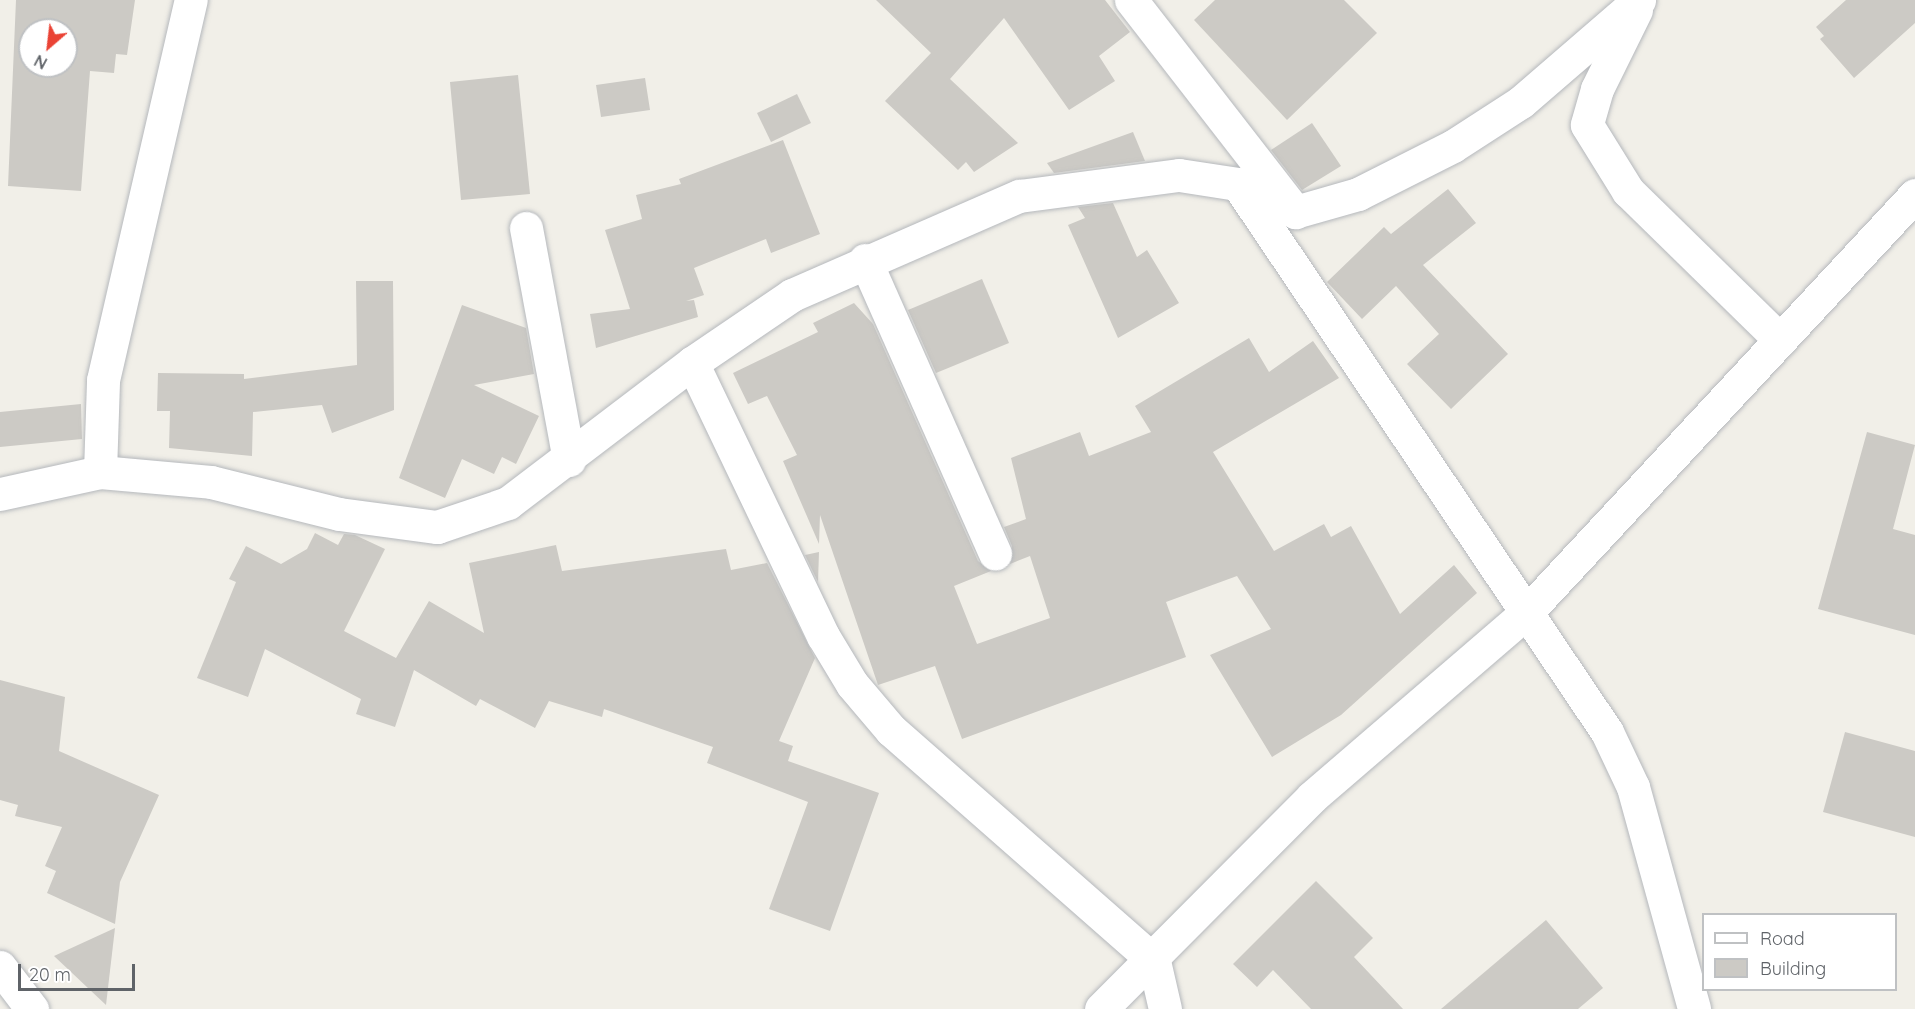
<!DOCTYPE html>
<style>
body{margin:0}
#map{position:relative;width:1915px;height:1009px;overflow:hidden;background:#f1efe8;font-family:Quicksand,sans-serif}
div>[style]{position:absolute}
.building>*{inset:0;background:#cccac5}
.roads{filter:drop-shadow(0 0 2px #b5b8bc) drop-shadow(0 0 2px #b5b8bc)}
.minor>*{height:33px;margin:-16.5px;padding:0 16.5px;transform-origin:16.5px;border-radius:16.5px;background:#fff}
span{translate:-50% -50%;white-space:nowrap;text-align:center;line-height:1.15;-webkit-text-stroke:4.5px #fff;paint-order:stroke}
.legend{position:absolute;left:1702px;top:913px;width:195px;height:78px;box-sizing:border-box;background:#fff;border:2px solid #bfc1c3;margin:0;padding:8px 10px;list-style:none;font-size:18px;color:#5f6368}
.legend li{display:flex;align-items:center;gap:12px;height:30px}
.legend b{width:30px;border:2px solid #bfc1c3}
.north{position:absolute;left:18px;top:18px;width:60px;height:60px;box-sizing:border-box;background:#fff;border:2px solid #bfc1c3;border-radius:50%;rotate:208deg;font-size:16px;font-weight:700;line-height:24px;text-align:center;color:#5f6368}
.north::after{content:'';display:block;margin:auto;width:21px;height:27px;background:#ea4335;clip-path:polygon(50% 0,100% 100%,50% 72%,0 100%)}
.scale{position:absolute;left:18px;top:964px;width:117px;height:27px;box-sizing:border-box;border:3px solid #5f6368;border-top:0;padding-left:8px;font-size:18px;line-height:21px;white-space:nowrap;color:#5f6368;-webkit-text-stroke:4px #fff;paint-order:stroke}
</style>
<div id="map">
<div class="building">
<div style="clip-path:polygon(evenodd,16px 0,135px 0,127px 55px,116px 54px,114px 73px,90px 71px,81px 191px,8px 186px,16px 0,30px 30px,66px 30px,66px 66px,30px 66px,30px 30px)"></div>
<div style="clip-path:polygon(876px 0,1105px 0,1130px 32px,1099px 56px,1115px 81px,1069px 110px,1004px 18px,950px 79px,1018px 143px,974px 172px,966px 162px,958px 170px,885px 101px,931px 53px)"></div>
<div style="clip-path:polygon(1215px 0,1344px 0,1377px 33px,1287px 120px,1194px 20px)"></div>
<div style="clip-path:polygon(1846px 0,1915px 0,1915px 23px,1854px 78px,1820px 39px,1824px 36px,1816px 27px)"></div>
<div style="clip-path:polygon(518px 75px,530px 194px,461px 200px,450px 82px)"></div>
<div style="clip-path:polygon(645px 78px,650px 110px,601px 117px,596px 85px)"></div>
<div style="clip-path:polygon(797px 94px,811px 123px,771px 142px,757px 113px)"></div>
<div style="clip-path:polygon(1312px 123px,1341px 166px,1302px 190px,1271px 150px)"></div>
<div style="clip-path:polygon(1133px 132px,1145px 161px,1054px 173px,1047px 163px)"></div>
<div style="clip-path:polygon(783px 140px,820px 234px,771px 253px,766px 239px,694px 268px,704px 295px,686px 301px,694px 300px,698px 317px,596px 348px,590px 314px,630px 309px,605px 230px,642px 219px,636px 195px,681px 184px,679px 179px)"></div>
<div style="clip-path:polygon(1448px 189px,1476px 223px,1423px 265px,1508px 354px,1451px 409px,1407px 364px,1439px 334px,1396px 286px,1362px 319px,1327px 282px,1384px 227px,1391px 234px)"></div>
<div style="clip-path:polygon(1113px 203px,1137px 257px,1147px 250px,1179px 303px,1118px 338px,1068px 225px,1085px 218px,1078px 207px)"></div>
<div style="clip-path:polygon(982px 279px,1009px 343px,936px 373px,908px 310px)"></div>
<div style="clip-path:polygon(356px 281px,393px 281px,394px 410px,332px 433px,322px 405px,253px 412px,252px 456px,169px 448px,170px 411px,157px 411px,158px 373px,244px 374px,244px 379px,357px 365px)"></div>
<div style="clip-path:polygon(854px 303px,873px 324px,978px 561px,991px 571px,954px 586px,977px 644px,1050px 618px,1030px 556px,1010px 564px,1012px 546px,1004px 527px,1026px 519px,1011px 458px,1080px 432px,1089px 456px,1151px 432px,1135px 406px,1249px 338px,1269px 372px,1313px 341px,1339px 378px,1213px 452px,1274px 551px,1324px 524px,1331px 537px,1351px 526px,1400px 614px,1454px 565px,1477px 593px,1341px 715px,1272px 757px,1210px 655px,1271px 629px,1237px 576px,1166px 602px,1186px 657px,962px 739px,935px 666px,878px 685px,820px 515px,819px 544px,783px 461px,797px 455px,767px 396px,748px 404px,733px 373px,818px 332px,813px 323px)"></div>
<div style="clip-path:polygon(462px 305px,526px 328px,534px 374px,474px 385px,539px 416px,516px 464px,502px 457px,494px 474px,462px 459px,445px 498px,399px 478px)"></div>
<div style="clip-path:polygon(81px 404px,82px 439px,0 447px,0 412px)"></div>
<div style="clip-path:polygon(1867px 432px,1915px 445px,1893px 529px,1915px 535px,1915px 635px,1818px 609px)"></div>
<div style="clip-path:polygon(315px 533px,338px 545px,344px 534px,355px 535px,385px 549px,344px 631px,396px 658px,429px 601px,484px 633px,469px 563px,556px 545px,562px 571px,726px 549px,731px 570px,767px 563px,815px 658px,779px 741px,793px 746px,788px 761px,879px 793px,830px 931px,769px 909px,808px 802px,707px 763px,713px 747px,604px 709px,602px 717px,549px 701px,535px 728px,480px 699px,476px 706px,414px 670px,395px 727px,356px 714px,361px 699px,265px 649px,248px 697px,197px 678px,236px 582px,229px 579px,246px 546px,281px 564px,307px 549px)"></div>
<div style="clip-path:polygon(819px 552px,818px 582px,805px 555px)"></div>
<div style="clip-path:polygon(0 680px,65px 697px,59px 751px,159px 795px,120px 882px,115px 924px,47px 893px,56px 871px,45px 866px,62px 827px,15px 816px,18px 805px,0 800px)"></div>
<div style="clip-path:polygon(1845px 732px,1915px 751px,1915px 837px,1823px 812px)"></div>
<div style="clip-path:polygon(1316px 881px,1373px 938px,1354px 957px,1403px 1009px,1311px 1009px,1273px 970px,1257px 987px,1233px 964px)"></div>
<div style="clip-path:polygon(1546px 920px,1603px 988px,1578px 1009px,1441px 1009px)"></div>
<div style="clip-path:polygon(115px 928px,106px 1005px,54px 956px)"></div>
</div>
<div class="roads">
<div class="minor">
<div style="left:1131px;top:0;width:259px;rotate:52.2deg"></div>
<div style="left:1636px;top:10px;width:88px;rotate:116.3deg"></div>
<div style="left:1597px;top:89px;width:37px;rotate:106deg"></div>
<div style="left:1587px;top:125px;width:78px;rotate:58.2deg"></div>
<div style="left:1628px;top:191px;width:213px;rotate:44.4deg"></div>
<div style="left:1239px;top:186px;width:658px;rotate:56.02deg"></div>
<div style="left:1607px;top:732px;width:61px;rotate:64.7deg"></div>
<div style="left:1633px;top:787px;width:230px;rotate:74.6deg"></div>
<div style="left:526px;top:228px;width:236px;rotate:79.5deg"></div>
<div style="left:865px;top:260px;width:321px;rotate:66.1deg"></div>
<div style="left:100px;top:472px;width:92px;rotate:-88.1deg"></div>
<div style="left:103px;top:380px;width:390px;rotate:-77deg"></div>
<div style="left:0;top:494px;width:102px;rotate:-12.4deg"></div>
<div style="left:100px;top:472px;width:111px;rotate:5.1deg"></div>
<div style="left:211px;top:482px;width:132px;rotate:14deg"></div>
<div style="left:339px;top:514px;width:99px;rotate:7.6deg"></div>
<div style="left:437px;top:527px;width:75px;rotate:-18.7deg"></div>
<div style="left:508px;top:503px;width:231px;rotate:-37.3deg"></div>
<div style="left:0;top:967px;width:53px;rotate:52.7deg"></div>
<div style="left:1101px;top:1009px;width:299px;rotate:-45.1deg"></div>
<div style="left:1312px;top:797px;width:282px;rotate:-40.7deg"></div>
<div style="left:1526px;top:613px;width:571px;rotate:-47.06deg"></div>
<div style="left:1165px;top:1009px;width:49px;rotate:-102.9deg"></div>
<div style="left:1154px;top:961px;width:350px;rotate:-138.7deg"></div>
<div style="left:891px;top:730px;width:60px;rotate:-130.3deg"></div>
<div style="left:852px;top:684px;width:56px;rotate:-121.1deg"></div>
<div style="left:823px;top:636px;width:303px;rotate:-115.6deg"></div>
<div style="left:692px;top:363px;width:121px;rotate:-34.2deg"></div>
<div style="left:792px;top:295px;width:248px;rotate:-23.6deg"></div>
<div style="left:1019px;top:196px;width:161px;rotate:-7.5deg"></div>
<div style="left:1179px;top:175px;width:60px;rotate:8.7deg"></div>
<div style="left:1238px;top:184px;width:64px;rotate:26.2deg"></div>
<div style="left:1295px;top:212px;width:66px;rotate:-15.9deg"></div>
<div style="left:1358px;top:194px;width:106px;rotate:-26.8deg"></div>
<div style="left:1453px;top:146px;width:81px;rotate:-32.9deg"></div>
<div style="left:1521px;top:102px;width:156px;rotate:-40.8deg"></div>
</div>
</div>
<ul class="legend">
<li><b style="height:8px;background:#fff"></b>Road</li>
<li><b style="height:16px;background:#cccac5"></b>Building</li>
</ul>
<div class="north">N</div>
<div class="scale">20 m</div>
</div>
